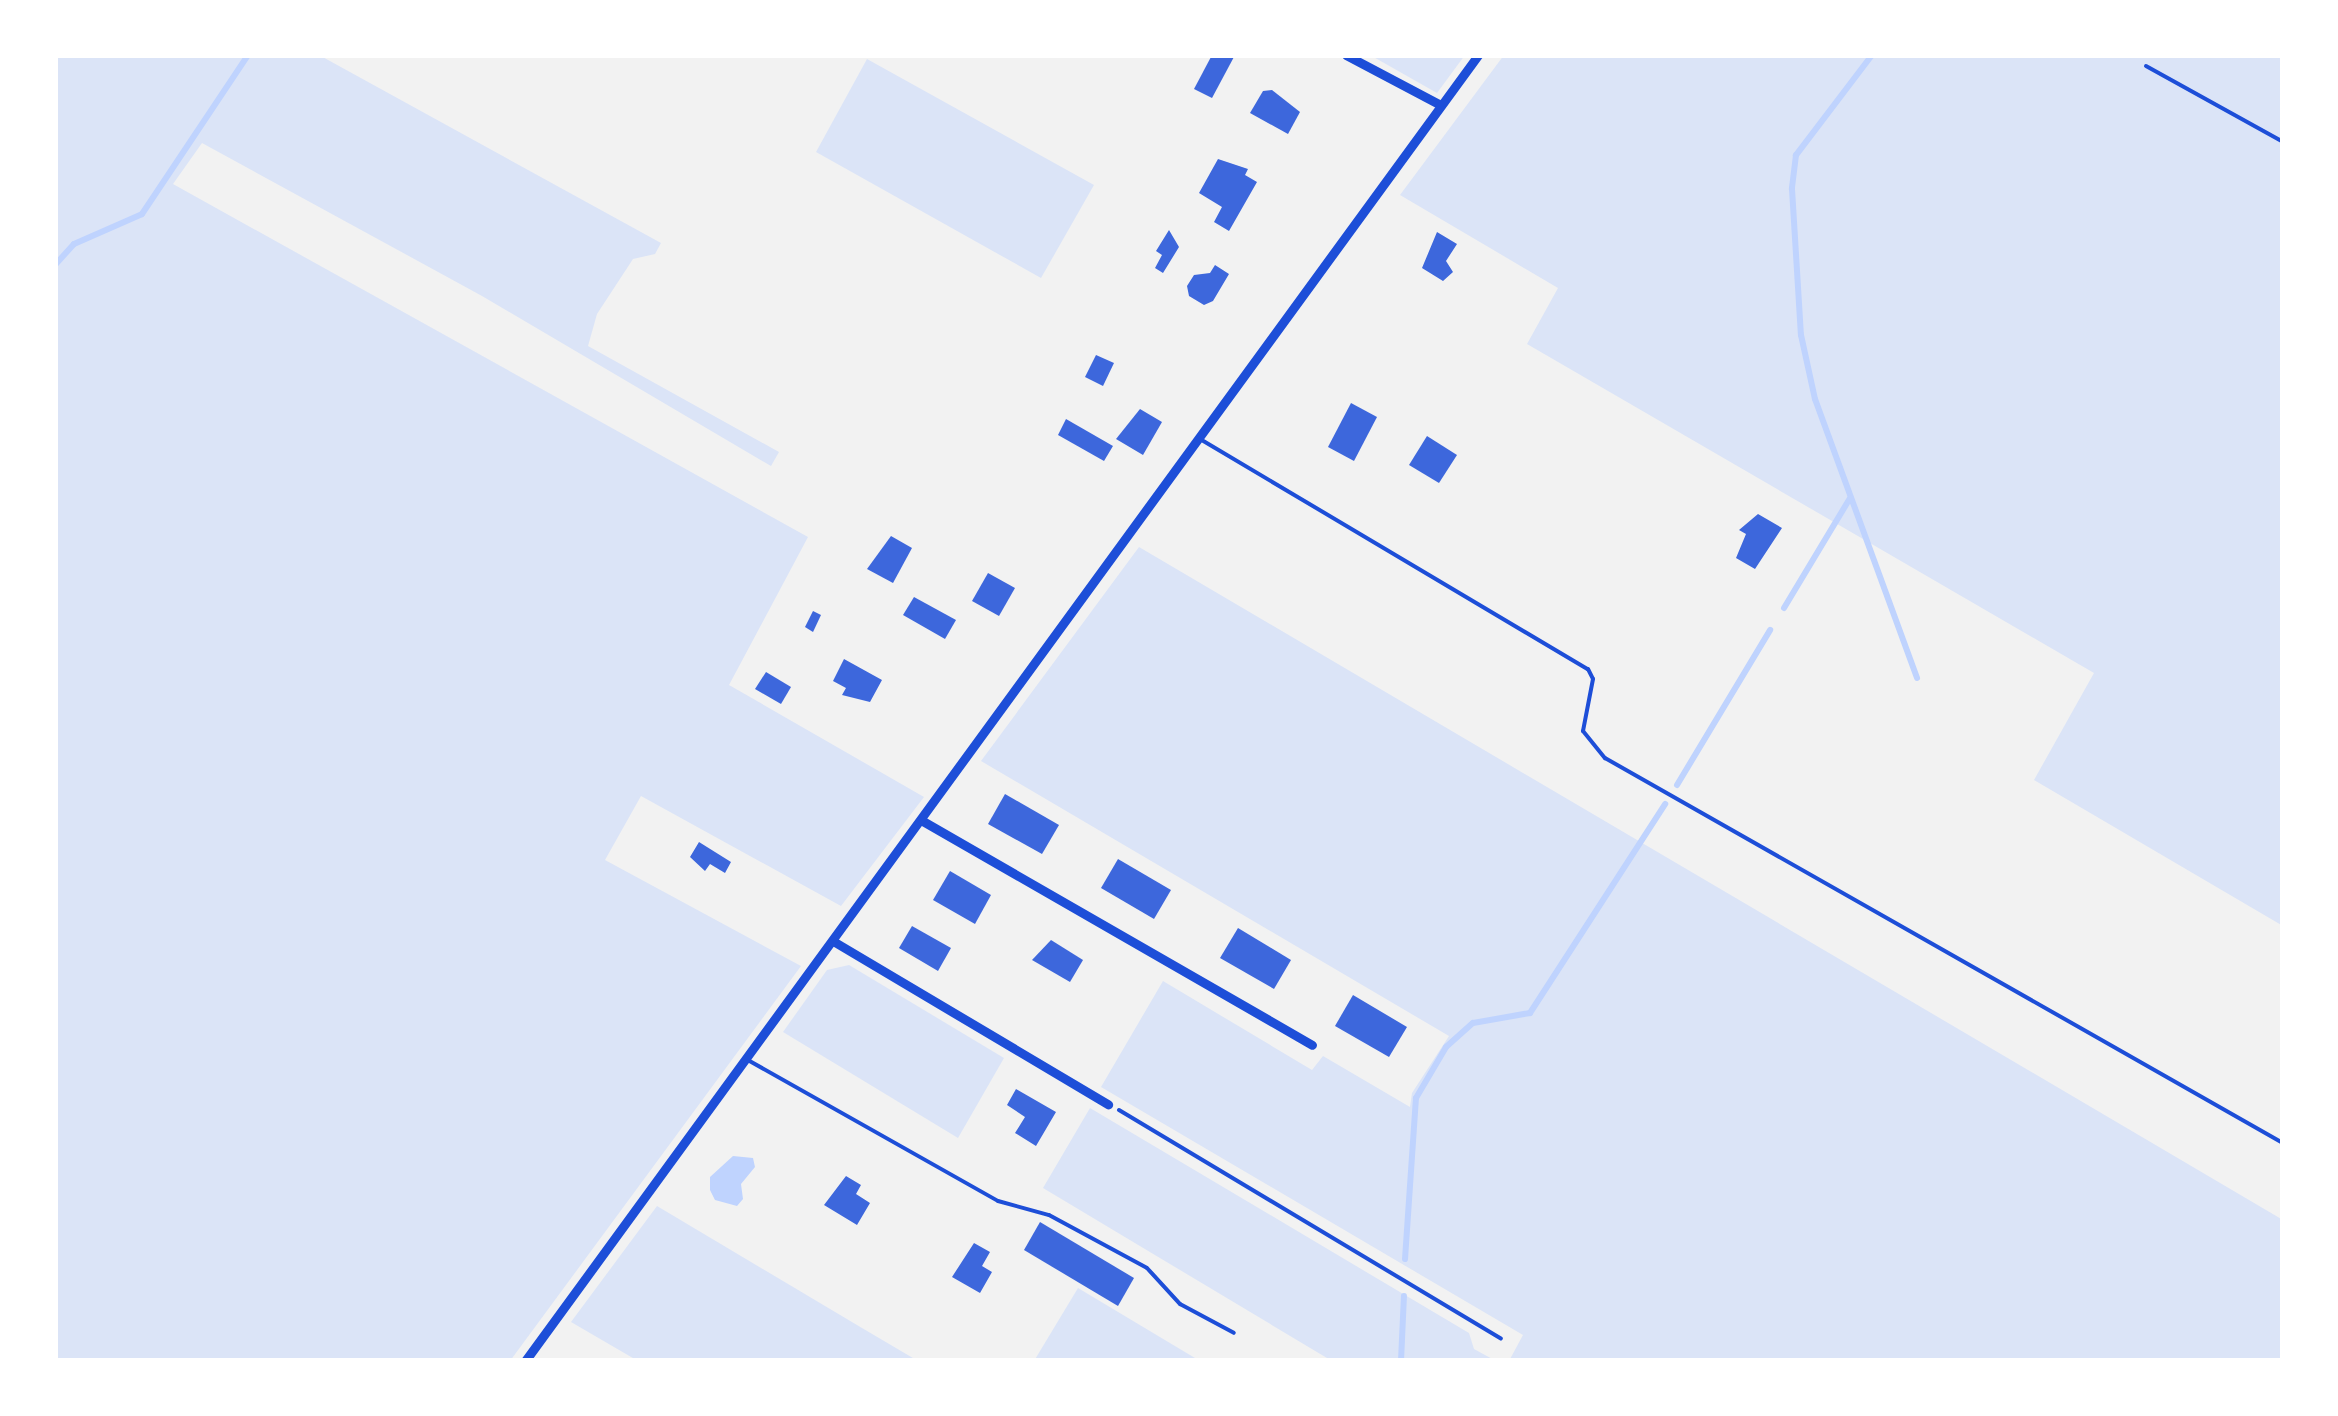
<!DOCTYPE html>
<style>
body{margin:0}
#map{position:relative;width:2338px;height:1416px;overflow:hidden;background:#f2f2f2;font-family:Spectral,serif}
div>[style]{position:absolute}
.green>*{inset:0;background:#dbe4f7}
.water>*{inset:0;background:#bfd3fe}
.stream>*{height:6px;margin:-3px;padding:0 3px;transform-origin:3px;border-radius:3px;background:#bfd3fe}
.building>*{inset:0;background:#3d67dc}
.path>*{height:4px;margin:-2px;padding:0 2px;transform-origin:2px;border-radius:2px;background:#1d4ed8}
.service>*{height:4px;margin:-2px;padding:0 2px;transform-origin:2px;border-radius:2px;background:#1d4ed8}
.minor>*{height:9px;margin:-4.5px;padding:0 4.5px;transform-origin:4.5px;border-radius:4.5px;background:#1d4ed8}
span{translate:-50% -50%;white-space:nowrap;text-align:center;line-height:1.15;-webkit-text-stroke:10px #fff;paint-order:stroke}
.frame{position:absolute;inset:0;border:58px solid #fff;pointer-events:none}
</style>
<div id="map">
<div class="green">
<div style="clip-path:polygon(55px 55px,319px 55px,661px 243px,655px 254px,633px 259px,597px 314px,588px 346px,779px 452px,771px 466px,482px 296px,202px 143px,173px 184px,808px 537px,729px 685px,924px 797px,841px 906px,641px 796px,605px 860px,801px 966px,510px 1361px,55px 1361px)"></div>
<div style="clip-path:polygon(1370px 55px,1465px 55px,1437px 93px)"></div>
<div style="clip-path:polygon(1504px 55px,2283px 55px,2283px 926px,2034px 780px,2094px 673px,1527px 344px,1558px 288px,1400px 195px)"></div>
<div style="clip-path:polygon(867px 59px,1094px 185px,1041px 278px,816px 152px)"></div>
<div style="clip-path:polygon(1139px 547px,2283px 1220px,2283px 1361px,1509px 1361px,1523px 1335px,1101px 1087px,1163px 981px,1312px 1070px,1323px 1056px,1410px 1107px,1412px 1093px,1449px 1036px,981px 761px)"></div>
<div style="clip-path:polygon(849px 965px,1004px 1058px,958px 1138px,783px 1032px,827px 970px)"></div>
<div style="clip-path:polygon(1090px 1108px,1469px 1333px,1474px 1349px,1496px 1361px,1332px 1361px,1043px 1188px)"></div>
<div style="clip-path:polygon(657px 1206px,862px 1328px,918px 1361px,638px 1361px,571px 1322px)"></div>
<div style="clip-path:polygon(1078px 1288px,1200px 1361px,1034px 1361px)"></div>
</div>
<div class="water">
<div style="clip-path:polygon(733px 1156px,753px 1158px,755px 1167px,741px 1184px,743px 1199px,737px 1206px,715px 1200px,710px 1190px,710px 1177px)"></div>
</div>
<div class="stream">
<div style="left:1872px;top:55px;width:126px;rotate:127.2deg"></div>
<div style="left:1796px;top:155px;width:34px;rotate:97deg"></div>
<div style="left:1792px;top:189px;width:146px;rotate:86.5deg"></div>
<div style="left:1801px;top:335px;width:66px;rotate:77.7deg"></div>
<div style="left:1815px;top:399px;width:297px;rotate:69.9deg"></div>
<div style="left:55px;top:265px;width:28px;rotate:-48deg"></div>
<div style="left:74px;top:244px;width:74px;rotate:-23.8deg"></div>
<div style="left:142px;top:214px;width:191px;rotate:-56.3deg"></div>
<div style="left:1784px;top:608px;width:128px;rotate:-59deg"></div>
<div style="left:1677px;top:785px;width:181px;rotate:-59deg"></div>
<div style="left:1405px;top:1259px;width:161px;rotate:-86.1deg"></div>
<div style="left:1416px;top:1098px;width:59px;rotate:-59.5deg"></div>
<div style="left:1446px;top:1047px;width:36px;rotate:-42deg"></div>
<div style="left:1473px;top:1023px;width:58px;rotate:-10deg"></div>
<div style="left:1530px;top:1013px;width:249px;rotate:-57.1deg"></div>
<div style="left:1401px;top:1361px;width:65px;rotate:-87.4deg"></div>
</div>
<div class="building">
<div style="clip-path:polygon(1212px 55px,1235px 55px,1212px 98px,1194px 89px)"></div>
<div style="clip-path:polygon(1272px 90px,1300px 112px,1288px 134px,1250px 113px,1263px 91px)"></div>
<div style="clip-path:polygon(1218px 159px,1248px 169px,1245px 175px,1257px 182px,1229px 231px,1214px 222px,1222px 207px,1199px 193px)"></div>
<div style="clip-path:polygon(1169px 230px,1179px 247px,1163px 273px,1155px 268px,1162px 255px,1156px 251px)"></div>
<div style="clip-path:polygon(1437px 232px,1457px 244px,1446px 261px,1453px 272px,1443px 281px,1422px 268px)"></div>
<div style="clip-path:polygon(1215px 265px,1229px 274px,1213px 301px,1204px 305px,1189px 296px,1187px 286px,1194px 275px,1210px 273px)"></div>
<div style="clip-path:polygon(1096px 355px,1114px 363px,1103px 386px,1085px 377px)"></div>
<div style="clip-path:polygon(1351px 403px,1377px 417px,1354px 461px,1328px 447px)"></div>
<div style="clip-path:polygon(1140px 409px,1162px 422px,1143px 455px,1116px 439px)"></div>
<div style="clip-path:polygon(1066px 419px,1113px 446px,1104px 461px,1058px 435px)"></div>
<div style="clip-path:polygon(1427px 436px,1457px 455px,1439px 483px,1409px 465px)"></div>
<div style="clip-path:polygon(1758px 514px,1782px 528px,1755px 569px,1736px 558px,1746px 534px,1739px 530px)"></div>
<div style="clip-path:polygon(891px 536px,912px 548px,893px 583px,867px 569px)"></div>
<div style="clip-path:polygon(988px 573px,1015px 588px,999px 616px,972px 601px)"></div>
<div style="clip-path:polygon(914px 597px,956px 620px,945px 639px,903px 615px)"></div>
<div style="clip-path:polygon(813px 611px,821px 615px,813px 632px,805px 627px)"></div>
<div style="clip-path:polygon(844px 659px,882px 680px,870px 702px,842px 695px,846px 688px,833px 681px)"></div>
<div style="clip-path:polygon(766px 672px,791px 687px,781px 704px,755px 689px)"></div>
<div style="clip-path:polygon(1005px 794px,1059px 825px,1042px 854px,988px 824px)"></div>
<div style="clip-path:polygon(699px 842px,731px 862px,725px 873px,710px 864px,705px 871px,690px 857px)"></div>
<div style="clip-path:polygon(1118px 859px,1171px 890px,1154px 919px,1101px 888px)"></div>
<div style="clip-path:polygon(950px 871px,991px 895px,975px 924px,933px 900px)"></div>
<div style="clip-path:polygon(912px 926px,951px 948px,938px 971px,899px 948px)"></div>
<div style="clip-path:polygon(1238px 928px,1291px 960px,1274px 989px,1220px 958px)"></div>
<div style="clip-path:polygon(1051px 940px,1083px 960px,1070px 982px,1032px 960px)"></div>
<div style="clip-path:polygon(1353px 995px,1407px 1027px,1389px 1057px,1335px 1026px)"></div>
<div style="clip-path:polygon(1016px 1089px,1056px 1112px,1036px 1146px,1015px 1133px,1025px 1117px,1007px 1105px)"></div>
<div style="clip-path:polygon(846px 1176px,861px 1185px,856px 1194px,870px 1203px,857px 1225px,824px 1205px)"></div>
<div style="clip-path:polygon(1040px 1222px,1134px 1278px,1118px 1306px,1024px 1250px)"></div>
<div style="clip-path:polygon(974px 1243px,990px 1252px,982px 1266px,992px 1272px,980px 1293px,952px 1277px)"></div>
</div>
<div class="path">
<div style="left:2146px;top:66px;width:157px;rotate:29deg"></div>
<div style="left:1119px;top:1110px;width:445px;rotate:30.9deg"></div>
</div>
<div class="service">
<div style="left:1200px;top:439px;width:451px;rotate:30.7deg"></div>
<div style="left:1588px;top:669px;width:11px;rotate:63deg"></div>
<div style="left:1593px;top:679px;width:53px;rotate:100.9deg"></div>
<div style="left:1583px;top:731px;width:35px;rotate:51deg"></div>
<div style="left:1605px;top:758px;width:780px;rotate:29.59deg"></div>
<div style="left:746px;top:1059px;width:289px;rotate:29.4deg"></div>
<div style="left:998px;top:1201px;width:53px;rotate:15.4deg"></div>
<div style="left:1049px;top:1215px;width:111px;rotate:28.4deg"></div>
<div style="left:1147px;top:1268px;width:49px;rotate:47.5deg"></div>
<div style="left:1180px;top:1304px;width:61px;rotate:28.2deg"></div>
</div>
<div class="minor">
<div style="left:1346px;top:55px;width:107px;rotate:27.8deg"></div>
<div style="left:921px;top:820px;width:451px;rotate:29.9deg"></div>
<div style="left:833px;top:941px;width:320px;rotate:30.7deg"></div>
<div style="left:525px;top:1361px;width:1617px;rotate:-53.88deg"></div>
</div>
<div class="frame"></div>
</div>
